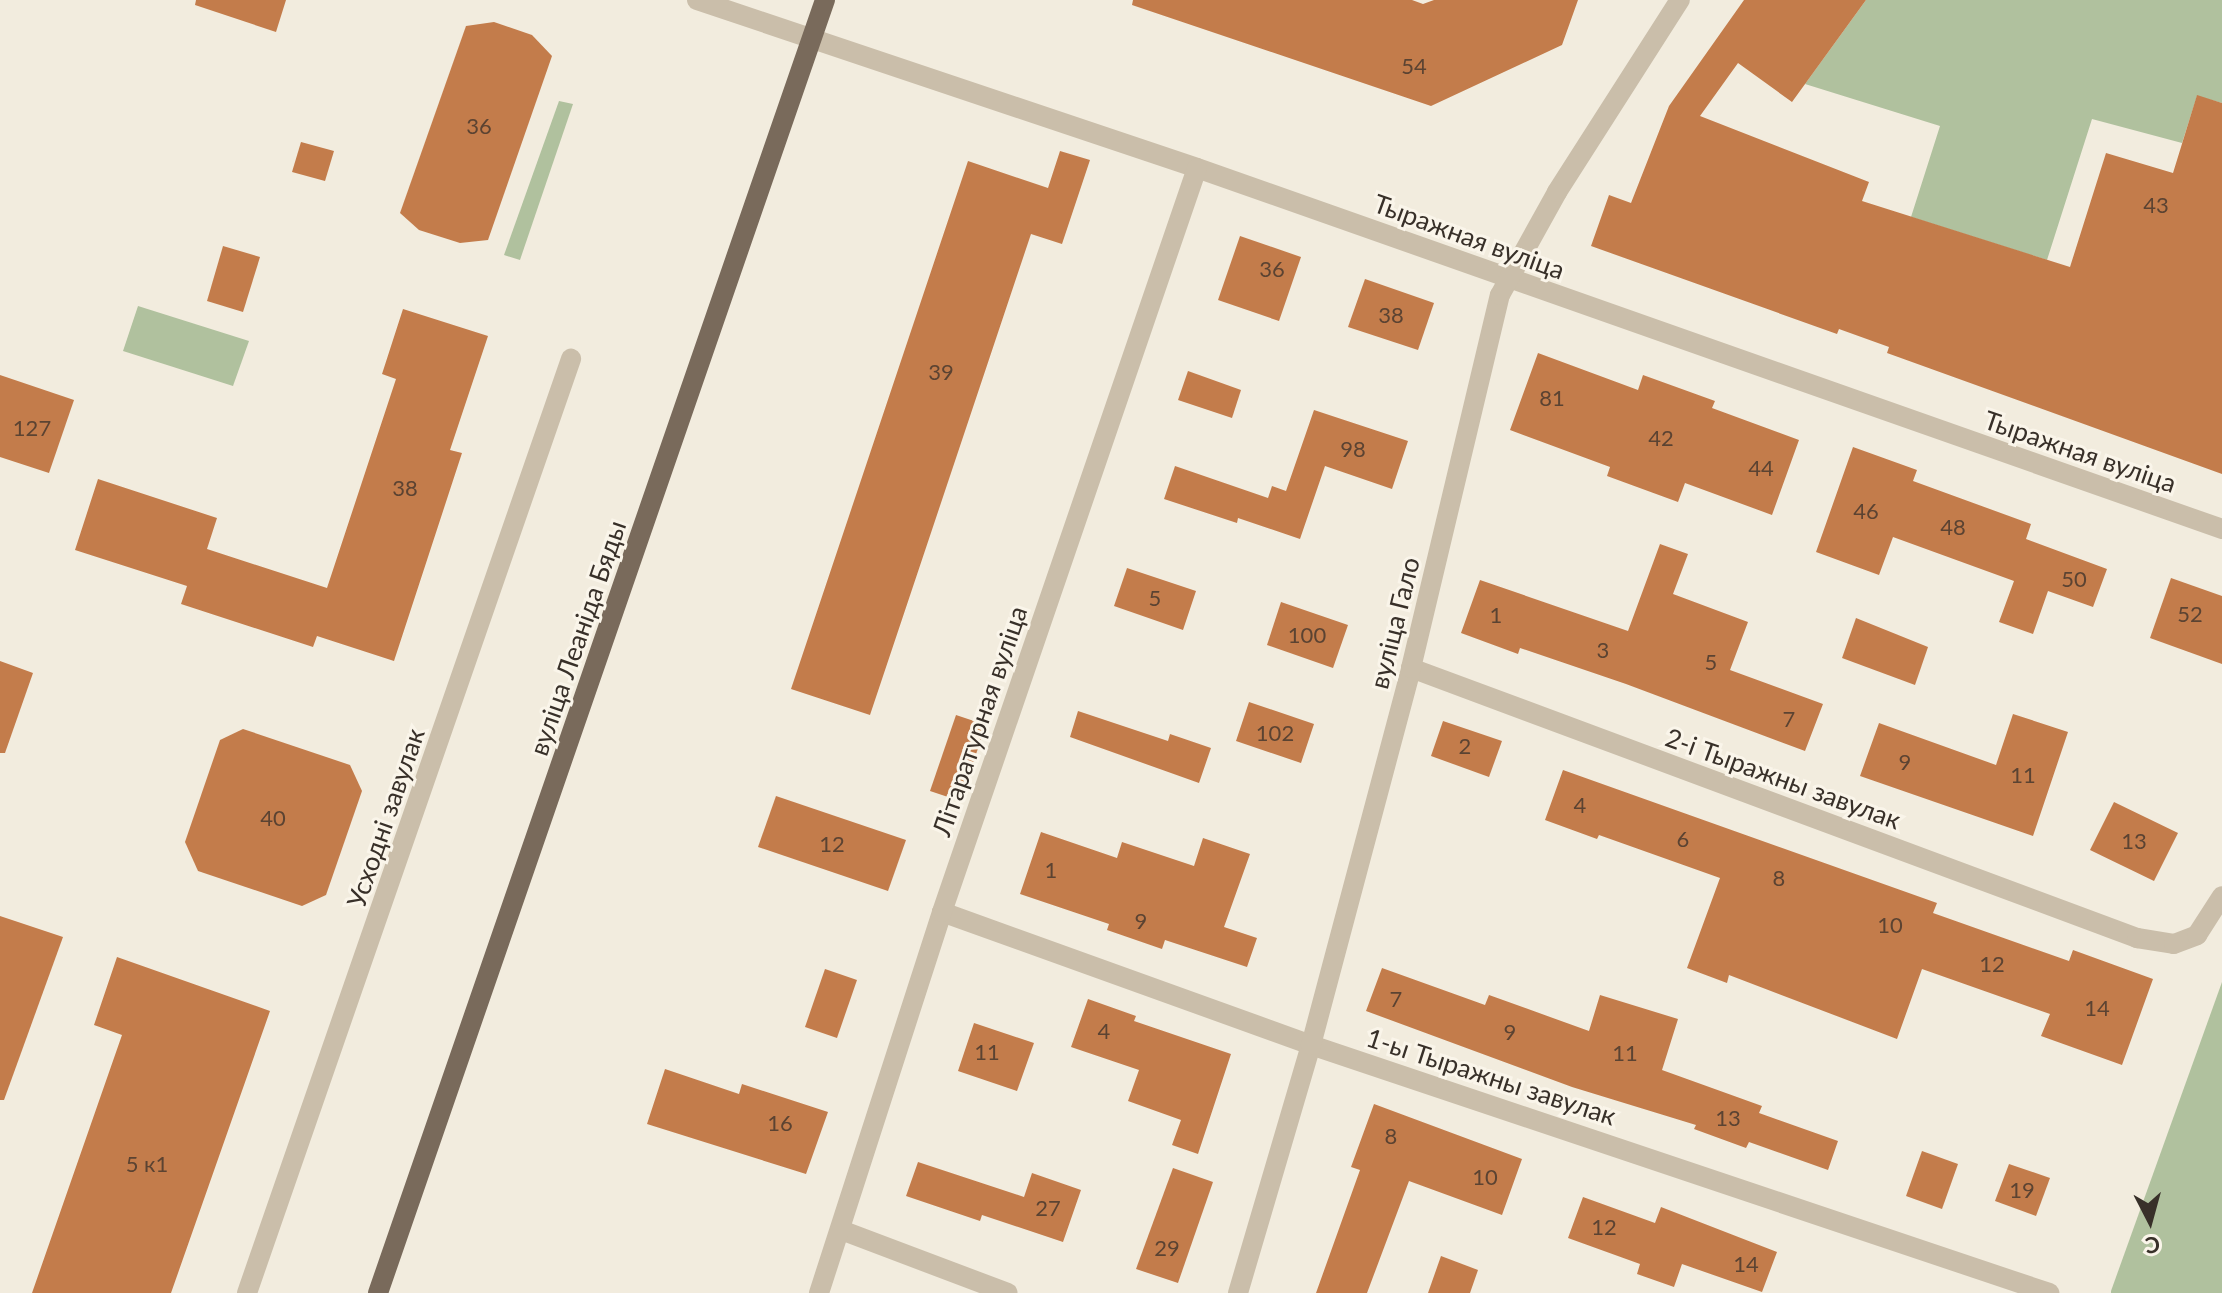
<!DOCTYPE html>
<meta charset="utf-8">
<style>
body{margin:0}
#map{position:relative;width:2222px;height:1293px;overflow:hidden;background:#f2ecde;font-family:Lato,sans-serif}
div>[style]{position:absolute}
.green>*{inset:0;background:#b0c19e}
.building>*{inset:0;background:#c37c4b}
.minor>*{height:20px;margin:-10px;padding:0 10px;transform-origin:10px;border-radius:10px;background:#cabeaa}
.major>*{height:20px;margin:-10px;padding:0 10px;transform-origin:10px;border-radius:10px;background:#796a5b}
span{translate:-50% -50%;white-space:nowrap;text-align:center;line-height:1.15;-webkit-text-stroke:6px #faf5ea;paint-order:stroke}
.number-label{font-size:22px;color:#5b4332}
.number-label span{-webkit-text-stroke-width:0}
.street-label{font-size:26px;color:#383029}
.north{position:absolute;left:2110px;top:1181px;width:80px;height:80px;-webkit-text-stroke:6px #faf5ea;paint-order:stroke;rotate:174deg;font-size:22px;font-weight:700;line-height:32px;text-align:center;color:#383029}
.north::after{content:'';display:block;margin:auto;width:28px;height:36px;background:#383029;clip-path:polygon(50% 0,100% 100%,50% 72%,0 100%)}
</style>
<div id="map">
<div class="green">
<div style="clip-path:polygon(1866px 0,2222px 0,2222px 103px,2197px 96px,2182px 143px,2092px 119px,2047px 260px,1911px 217px,1940px 126px,1805px 84px)"></div>
<div style="clip-path:polygon(559px 101px,573px 104px,520px 260px,504px 255px)"></div>
<div style="clip-path:polygon(138px 306px,249px 341px,233px 386px,123px 351px)"></div>
<div style="clip-path:polygon(2222px 982px,2222px 1293px,2111px 1293px,2111px 1291px)"></div>
</div>
<div class="building">
<div style="clip-path:polygon(196px 0,286px 0,276px 32px,195px 5px)"></div>
<div style="clip-path:polygon(1133px 0,1412px 0,1423px 4px,1434px 0,1578px 0,1562px 45px,1431px 106px,1132px 5px)"></div>
<div style="clip-path:polygon(1744px 0,1866px 0,1792px 102px,1738px 63px,1700px 116px,1869px 182px,1862px 201px,2070px 267px,2106px 153px,2173px 173px,2197px 95px,2222px 103px,2222px 474px,1887px 353px,1889px 347px,1839px 329px,1837px 334px,1591px 246px,1609px 195px,1631px 203px,1669px 106px)"></div>
<div style="clip-path:polygon(494px 22px,532px 35px,552px 56px,488px 240px,460px 243px,419px 230px,400px 213px,466px 26px)"></div>
<div style="clip-path:polygon(301px 142px,334px 151px,325px 181px,292px 172px)"></div>
<div style="clip-path:polygon(1060px 151px,1090px 160px,1062px 244px,1031px 234px,870px 715px,791px 689px,968px 161px,1048px 188px)"></div>
<div style="clip-path:polygon(1240px 236px,1301px 257px,1279px 321px,1218px 300px)"></div>
<div style="clip-path:polygon(223px 246px,260px 257px,243px 312px,207px 301px)"></div>
<div style="clip-path:polygon(1365px 279px,1434px 303px,1418px 350px,1348px 327px)"></div>
<div style="clip-path:polygon(403px 309px,488px 336px,450px 450px,462px 453px,394px 661px,317px 636px,313px 647px,181px 604px,187px 586px,75px 550px,98px 479px,217px 518px,207px 549px,327px 588px,396px 379px,382px 374px)"></div>
<div style="clip-path:polygon(1538px 353px,1638px 390px,1643px 375px,1715px 401px,1712px 408px,1799px 440px,1772px 515px,1685px 483px,1678px 502px,1607px 476px,1610px 467px,1510px 430px)"></div>
<div style="clip-path:polygon(1188px 371px,1241px 390px,1232px 418px,1178px 400px)"></div>
<div style="clip-path:polygon(0 375px,74px 400px,49px 473px,0 457px)"></div>
<div style="clip-path:polygon(1314px 410px,1408px 441px,1392px 489px,1325px 466px,1300px 539px,1238px 518px,1237px 523px,1164px 499px,1175px 466px,1268px 498px,1272px 486px,1286px 491px)"></div>
<div style="clip-path:polygon(1853px 447px,1917px 470px,1913px 481px,2031px 524px,2026px 539px,2107px 569px,2093px 607px,2048px 591px,2033px 634px,1999px 622px,2014px 581px,1893px 537px,1879px 575px,1816px 552px)"></div>
<div style="clip-path:polygon(1660px 544px,1688px 554px,1673px 594px,1748px 622px,1730px 670px,1823px 704px,1805px 751px,1626px 684px,1520px 648px,1518px 654px,1461px 633px,1480px 580px,1628px 631px)"></div>
<div style="clip-path:polygon(1127px 568px,1196px 591px,1183px 630px,1114px 606px)"></div>
<div style="clip-path:polygon(2171px 578px,2222px 596px,2222px 664px,2150px 638px)"></div>
<div style="clip-path:polygon(1281px 602px,1348px 625px,1333px 668px,1267px 645px)"></div>
<div style="clip-path:polygon(1856px 618px,1928px 647px,1915px 685px,1842px 658px)"></div>
<div style="clip-path:polygon(0 661px,33px 673px,5px 753px,0 753px)"></div>
<div style="clip-path:polygon(1249px 702px,1314px 724px,1301px 763px,1236px 741px)"></div>
<div style="clip-path:polygon(1078px 711px,1168px 741px,1170px 734px,1211px 748px,1199px 783px,1070px 737px)"></div>
<div style="clip-path:polygon(2013px 714px,2068px 732px,2033px 836px,1860px 776px,1879px 723px,1996px 765px)"></div>
<div style="clip-path:polygon(956px 715px,986px 725px,960px 801px,930px 791px)"></div>
<div style="clip-path:polygon(1443px 721px,1502px 741px,1489px 777px,1431px 756px)"></div>
<div style="clip-path:polygon(243px 729px,350px 765px,362px 791px,326px 895px,302px 906px,198px 871px,185px 842px,220px 740px)"></div>
<div style="clip-path:polygon(1563px 770px,1937px 903px,1933px 913px,2069px 961px,2073px 950px,2153px 979px,2122px 1065px,2041px 1036px,2050px 1014px,1922px 969px,1897px 1039px,1729px 975px,1727px 983px,1687px 968px,1720px 878px,1599px 835px,1597px 839px,1545px 820px)"></div>
<div style="clip-path:polygon(776px 796px,906px 840px,888px 891px,758px 847px)"></div>
<div style="clip-path:polygon(2114px 802px,2178px 833px,2154px 881px,2090px 850px)"></div>
<div style="clip-path:polygon(1041px 832px,1117px 858px,1122px 842px,1194px 866px,1203px 838px,1250px 854px,1224px 927px,1257px 938px,1247px 967px,1165px 940px,1162px 949px,1107px 930px,1109px 924px,1020px 894px)"></div>
<div style="clip-path:polygon(0 916px,63px 937px,4px 1100px,0 1100px)"></div>
<div style="clip-path:polygon(117px 957px,270px 1011px,171px 1293px,32px 1293px,122px 1035px,94px 1025px)"></div>
<div style="clip-path:polygon(1382px 968px,1485px 1005px,1489px 995px,1589px 1031px,1600px 995px,1678px 1019px,1662px 1070px,1762px 1106px,1759px 1113px,1838px 1141px,1828px 1170px,1749px 1142px,1746px 1148px,1694px 1129px,1696px 1125px,1572px 1087px,1366px 1011px)"></div>
<div style="clip-path:polygon(825px 969px,857px 980px,837px 1038px,805px 1027px)"></div>
<div style="clip-path:polygon(1088px 999px,1136px 1016px,1134px 1021px,1231px 1054px,1198px 1154px,1172px 1145px,1181px 1120px,1128px 1101px,1139px 1070px,1071px 1047px)"></div>
<div style="clip-path:polygon(974px 1023px,1034px 1043px,1017px 1091px,958px 1071px)"></div>
<div style="clip-path:polygon(665px 1069px,739px 1094px,742px 1084px,828px 1112px,806px 1174px,647px 1124px)"></div>
<div style="clip-path:polygon(1374px 1104px,1522px 1159px,1502px 1215px,1409px 1181px,1367px 1293px,1316px 1293px,1360px 1170px,1351px 1167px)"></div>
<div style="clip-path:polygon(1922px 1151px,1958px 1164px,1942px 1209px,1906px 1196px)"></div>
<div style="clip-path:polygon(918px 1162px,1024px 1197px,1032px 1173px,1081px 1190px,1063px 1242px,982px 1215px,980px 1221px,906px 1196px)"></div>
<div style="clip-path:polygon(2009px 1164px,2050px 1178px,2036px 1216px,1995px 1201px)"></div>
<div style="clip-path:polygon(1173px 1168px,1213px 1182px,1178px 1283px,1136px 1269px)"></div>
<div style="clip-path:polygon(1583px 1197px,1655px 1223px,1661px 1207px,1777px 1252px,1762px 1292px,1682px 1264px,1674px 1287px,1637px 1274px,1640px 1264px,1568px 1238px)"></div>
<div style="clip-path:polygon(1441px 1256px,1478px 1270px,1470px 1293px,1428px 1293px)"></div>
</div>
<div class="minor">
<div style="left:697px;top:0;width:527px;rotate:18.57deg"></div>
<div style="left:1197px;top:168px;width:1087px;rotate:19.4deg"></div>
<div style="left:1411px;top:668px;width:775px;rotate:20.4deg"></div>
<div style="left:2137px;top:938px;width:37px;rotate:9deg"></div>
<div style="left:2174px;top:944px;width:25px;rotate:-21deg"></div>
<div style="left:2197px;top:935px;width:46px;rotate:-57.3deg"></div>
<div style="left:942px;top:912px;width:392px;rotate:19.8deg"></div>
<div style="left:1311px;top:1045px;width:779px;rotate:18.57deg"></div>
<div style="left:841px;top:1230px;width:178px;rotate:20.7deg"></div>
<div style="left:247px;top:1293px;width:989px;rotate:-70.87deg"></div>
<div style="left:819px;top:1293px;width:400px;rotate:-72.1deg"></div>
<div style="left:942px;top:912px;width:786px;rotate:-71.08deg"></div>
<div style="left:1238px;top:1293px;width:259px;rotate:-73.6deg"></div>
<div style="left:1311px;top:1045px;width:390px;rotate:-75.1deg"></div>
<div style="left:1411px;top:668px;width:383px;rotate:-76.6deg"></div>
<div style="left:1500px;top:295px;width:118px;rotate:-61deg"></div>
<div style="left:1557px;top:192px;width:228px;rotate:-57.4deg"></div>
</div>
<div class="major">
<div style="left:378px;top:1293px;width:1368px;rotate:-70.93deg"></div>
</div>
<div class="number-label">
<span style="left:1414px;top:66px">54</span>
<span style="left:479px;top:126px">36</span>
<span style="left:2156px;top:205px">43</span>
<span style="left:1272px;top:269px">36</span>
<span style="left:1391px;top:315px">38</span>
<span style="left:941px;top:372px">39</span>
<span style="left:1552px;top:398px">81</span>
<span style="left:32px;top:428px">127</span>
<span style="left:1661px;top:438px">42</span>
<span style="left:1353px;top:449px">98</span>
<span style="left:1761px;top:468px">44</span>
<span style="left:405px;top:488px">38</span>
<span style="left:1866px;top:511px">46</span>
<span style="left:1953px;top:527px">48</span>
<span style="left:2074px;top:579px">50</span>
<span style="left:1155px;top:598px">5</span>
<span style="left:2190px;top:614px">52</span>
<span style="left:1496px;top:615px">1</span>
<span style="left:1307px;top:635px">100</span>
<span style="left:1603px;top:650px">3</span>
<span style="left:1711px;top:662px">5</span>
<span style="left:1789px;top:719px">7</span>
<span style="left:1275px;top:733px">102</span>
<span style="left:1465px;top:746px">2</span>
<span style="left:1905px;top:762px">9</span>
<span style="left:2023px;top:775px">11</span>
<span style="left:1580px;top:805px">4</span>
<span style="left:273px;top:818px">40</span>
<span style="left:1683px;top:839px">6</span>
<span style="left:2134px;top:841px">13</span>
<span style="left:832px;top:844px">12</span>
<span style="left:1051px;top:870px">1</span>
<span style="left:1779px;top:878px">8</span>
<span style="left:1141px;top:921px">9</span>
<span style="left:1890px;top:925px">10</span>
<span style="left:1992px;top:964px">12</span>
<span style="left:1396px;top:999px">7</span>
<span style="left:2097px;top:1008px">14</span>
<span style="left:1104px;top:1031px">4</span>
<span style="left:1510px;top:1032px">9</span>
<span style="left:987px;top:1052px">11</span>
<span style="left:1625px;top:1053px">11</span>
<span style="left:1728px;top:1118px">13</span>
<span style="left:780px;top:1123px">16</span>
<span style="left:1391px;top:1136px">8</span>
<span style="left:147px;top:1164px">5 к1</span>
<span style="left:1485px;top:1177px">10</span>
<span style="left:2022px;top:1190px">19</span>
<span style="left:1048px;top:1208px">27</span>
<span style="left:1604px;top:1227px">12</span>
<span style="left:1167px;top:1248px">29</span>
<span style="left:1746px;top:1264px">14</span>
</div>
<div class="street-label">
<span style="left:1469px;top:237px;rotate:20deg">Тыражная вуліца</span>
<span style="left:2080px;top:452px;rotate:19deg">Тыражная вуліца</span>
<span style="left:1395px;top:623px;rotate:-76deg">вуліца Гало</span>
<span style="left:578px;top:638px;rotate:-71deg">вуліца Леаніда Бяды</span>
<span style="left:980px;top:721px;rotate:-71deg">Літаратурная вуліца</span>
<span style="left:1783px;top:779px;rotate:20deg">2-і Тыражны завулак</span>
<span style="left:386px;top:818px;rotate:-71deg">Усходні завулак</span>
<span style="left:1491px;top:1077px;rotate:18deg">1-ы Тыражны завулак</span>
</div>
<div class="north">С</div>
</div>
